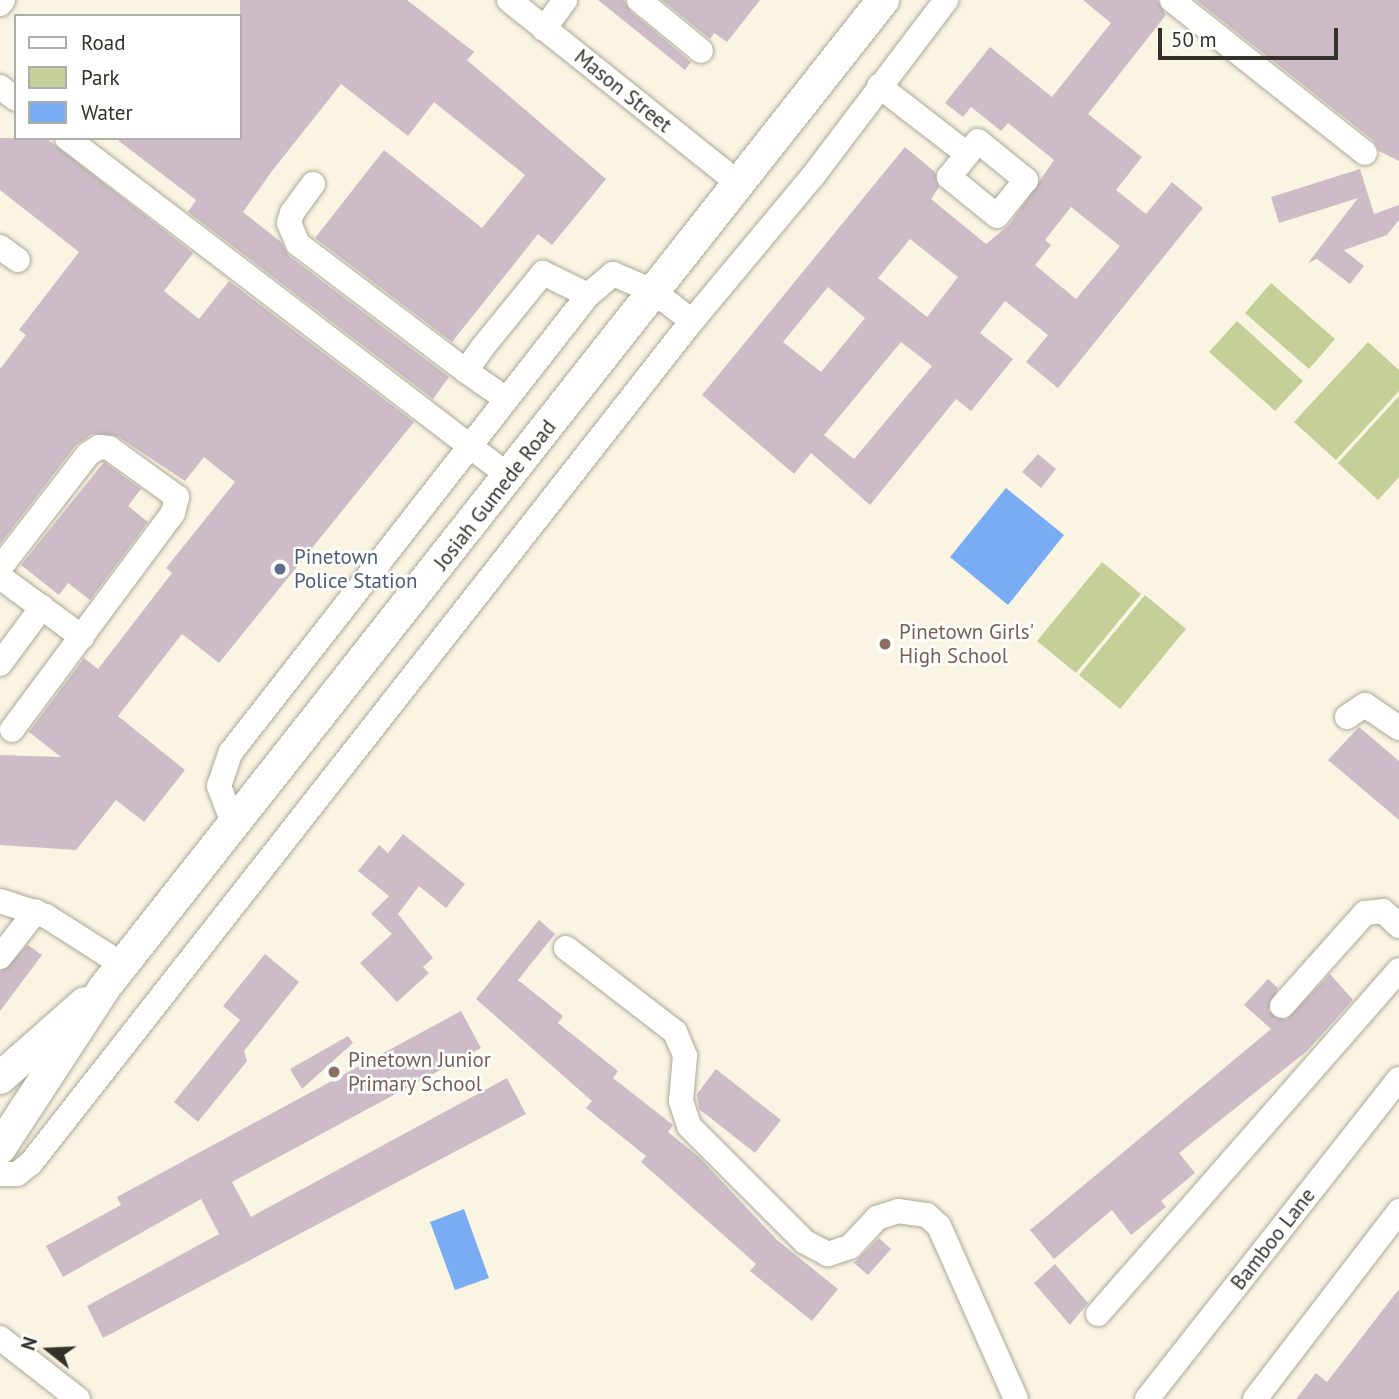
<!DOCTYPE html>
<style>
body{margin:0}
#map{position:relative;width:1399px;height:1399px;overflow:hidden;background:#faf5e3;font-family:"PT Sans",sans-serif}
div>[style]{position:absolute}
.green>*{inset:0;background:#c4d097}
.water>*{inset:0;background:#7aacf4}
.building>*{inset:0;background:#cdbcc7}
.roads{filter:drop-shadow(0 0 2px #ada897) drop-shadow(0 0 2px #ada897)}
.minor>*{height:24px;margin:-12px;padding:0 12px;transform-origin:12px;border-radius:12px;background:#fff}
.major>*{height:32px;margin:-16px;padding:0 16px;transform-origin:16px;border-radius:16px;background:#fff}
.dots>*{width:19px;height:19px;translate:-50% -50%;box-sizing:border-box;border:4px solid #fff;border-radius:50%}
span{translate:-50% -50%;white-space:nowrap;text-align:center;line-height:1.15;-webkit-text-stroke:5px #fff;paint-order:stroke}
.street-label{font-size:21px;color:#33312a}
.service-label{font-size:21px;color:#4e5e75}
.left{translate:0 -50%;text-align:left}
.education-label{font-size:21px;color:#785e54}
.legend{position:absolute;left:14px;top:14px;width:228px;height:126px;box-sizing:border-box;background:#fff;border:2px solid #adadaa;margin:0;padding:9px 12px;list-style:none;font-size:21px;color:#33312a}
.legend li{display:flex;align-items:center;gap:14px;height:35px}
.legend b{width:35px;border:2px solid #adadaa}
.north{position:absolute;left:14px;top:1315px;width:70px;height:70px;-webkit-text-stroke:5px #fff;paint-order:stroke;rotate:288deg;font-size:19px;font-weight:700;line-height:28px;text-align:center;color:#33312a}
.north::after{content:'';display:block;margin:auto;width:24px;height:32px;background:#33312a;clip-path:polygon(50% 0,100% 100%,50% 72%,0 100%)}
.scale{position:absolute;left:1158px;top:28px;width:180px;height:32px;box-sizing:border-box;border:4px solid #33312a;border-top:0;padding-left:9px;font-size:21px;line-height:24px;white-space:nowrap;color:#33312a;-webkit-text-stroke:5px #fff;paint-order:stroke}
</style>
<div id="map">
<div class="green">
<div style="clip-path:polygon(1271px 283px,1335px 339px,1309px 369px,1245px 313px)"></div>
<div style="clip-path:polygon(1237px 321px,1303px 381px,1275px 411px,1209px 352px)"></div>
<div style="clip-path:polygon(1368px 342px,1399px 370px,1399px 391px,1336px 460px,1294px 422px)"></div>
<div style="clip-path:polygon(1399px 396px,1399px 477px,1378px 500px,1338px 463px)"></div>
<div style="clip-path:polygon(1102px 562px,1141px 594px,1076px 673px,1037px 641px)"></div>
<div style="clip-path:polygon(1145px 595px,1186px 629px,1120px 709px,1079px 675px)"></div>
</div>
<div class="water">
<div style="clip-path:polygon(1006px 488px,1064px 535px,1008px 605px,950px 557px)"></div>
<div style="clip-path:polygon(464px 1209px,489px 1278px,455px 1290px,430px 1222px)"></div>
</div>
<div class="building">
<div style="clip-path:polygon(240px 0,407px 0,474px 52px,467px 60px,606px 179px,552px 245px,538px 234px,452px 342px,315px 238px,384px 150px,482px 228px,525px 175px,434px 102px,408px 136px,341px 84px,272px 171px,243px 212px,281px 242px,289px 256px,449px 377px,433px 399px,188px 212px,196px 200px,115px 138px,240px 138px)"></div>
<div style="clip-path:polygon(598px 0,624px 0,630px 11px,691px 62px,685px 70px)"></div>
<div style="clip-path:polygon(662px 0,760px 0,727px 42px,714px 33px,710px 39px)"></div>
<div style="clip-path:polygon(evenodd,1083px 0,1157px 0,1166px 15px,1088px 114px,1142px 157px,1116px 190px,1146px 214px,1172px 182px,1203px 208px,1058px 388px,1026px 362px,1048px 335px,1005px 301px,980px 333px,1013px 359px,971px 411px,956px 399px,870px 505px,811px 453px,794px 474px,702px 395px,905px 147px,935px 172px,939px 187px,931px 199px,986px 244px,1009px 225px,1054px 160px,1008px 123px,1001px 131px,971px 107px,963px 117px,945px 103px,990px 47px,1052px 97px,1111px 23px,1083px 0,1071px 207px,1120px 246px,1076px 299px,1035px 265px,1051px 245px,1045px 240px,1071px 207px,1083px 0,910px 239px,958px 277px,927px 317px,878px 278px,910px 239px,1083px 0,828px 287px,865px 318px,821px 372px,783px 342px,828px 287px,1083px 0,901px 342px,932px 366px,854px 459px,824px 435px,901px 342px)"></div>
<div style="clip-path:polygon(1196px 0,1399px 0,1399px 161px,1379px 151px,1374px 141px)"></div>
<div style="clip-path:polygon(0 138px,46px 138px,193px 253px,164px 291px,199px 319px,229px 281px,414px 422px,219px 663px,182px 634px,118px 716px,185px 770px,144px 822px,116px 800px,76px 850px,0 845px,0 755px,61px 757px,29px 732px,84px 658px,98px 669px,172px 573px,166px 568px,235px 482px,204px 457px,185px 481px,117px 436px,92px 434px,76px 445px,0 544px,0 369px,26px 335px,19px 330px,79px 252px,0 190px)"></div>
<div style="clip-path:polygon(1360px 169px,1374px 214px,1399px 205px,1399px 220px,1387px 235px,1344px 250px,1364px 266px,1350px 284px,1317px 259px,1308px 263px,1358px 198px,1279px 223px,1271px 197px)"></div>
<div style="clip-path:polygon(1038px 454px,1056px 469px,1041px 488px,1022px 472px)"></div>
<div style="clip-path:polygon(104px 462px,141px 489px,128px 506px,148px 522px,90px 600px,68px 583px,59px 595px,21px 565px)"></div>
<div style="clip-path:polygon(1359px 727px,1399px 761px,1399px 820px,1328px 760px)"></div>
<div style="clip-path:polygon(403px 834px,465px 884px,446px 908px,419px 886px,398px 914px,433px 958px,423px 967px,429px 973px,397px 1002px,360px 963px,392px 934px,371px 914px,389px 896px,358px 871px,379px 845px,388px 853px)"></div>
<div style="clip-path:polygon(539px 920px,555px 934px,518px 980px,563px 1016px,558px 1023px,618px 1071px,613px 1078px,673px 1125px,668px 1132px,699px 1157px,777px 1240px,838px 1289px,812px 1321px,750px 1271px,756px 1264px,641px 1162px,646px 1156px,586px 1108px,592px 1101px,476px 999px)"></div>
<div style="clip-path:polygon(28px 945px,42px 955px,0 1011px,0 972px)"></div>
<div style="clip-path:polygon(265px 954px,299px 982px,244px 1051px,247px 1061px,198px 1122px,174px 1102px,240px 1020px,223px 1006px)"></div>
<div style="clip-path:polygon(1330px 974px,1353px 1000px,1307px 1051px,1179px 1153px,1195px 1173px,1161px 1201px,1166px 1207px,1131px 1235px,1112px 1210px,1054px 1259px,1030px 1230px,1271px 1029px,1244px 1005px,1268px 979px,1278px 988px,1268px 1011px,1286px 1020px)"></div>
<div style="clip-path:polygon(461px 1011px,481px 1048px,232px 1182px,251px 1217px,507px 1078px,526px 1114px,103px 1338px,87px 1306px,219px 1234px,201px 1199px,63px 1277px,46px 1246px,121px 1205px,117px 1197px)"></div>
<div style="clip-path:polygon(348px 1036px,353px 1043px,302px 1089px,290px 1069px)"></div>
<div style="clip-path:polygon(716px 1069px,781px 1120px,755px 1153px,699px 1109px,697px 1094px)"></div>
<div style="clip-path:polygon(879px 1238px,891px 1249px,868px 1275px,854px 1263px)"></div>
<div style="clip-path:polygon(1055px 1264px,1088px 1303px,1070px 1325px,1034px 1283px)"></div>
<div style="clip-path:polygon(1399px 1289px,1399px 1399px,1296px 1399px,1316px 1373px,1327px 1382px)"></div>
</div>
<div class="roads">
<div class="minor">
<div style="left:509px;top:0;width:293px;rotate:38.6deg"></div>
<div style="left:639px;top:0;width:80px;rotate:39.4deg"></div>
<div style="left:1172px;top:0;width:246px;rotate:38.4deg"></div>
<div style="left:0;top:4px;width:5px;rotate:-53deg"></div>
<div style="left:544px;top:29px;width:36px;rotate:-54deg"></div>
<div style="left:879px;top:86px;width:111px;rotate:37.7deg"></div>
<div style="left:0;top:87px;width:20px;rotate:37deg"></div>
<div style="left:67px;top:138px;width:556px;rotate:37.41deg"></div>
<div style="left:978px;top:141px;width:62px;rotate:39.1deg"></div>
<div style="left:1026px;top:180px;width:46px;rotate:128.9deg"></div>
<div style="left:997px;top:216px;width:62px;rotate:-140.9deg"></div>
<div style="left:949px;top:177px;width:46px;rotate:-51.1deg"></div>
<div style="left:313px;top:184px;width:36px;rotate:126deg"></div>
<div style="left:292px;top:213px;width:10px;rotate:107deg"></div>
<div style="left:289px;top:223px;width:23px;rotate:67deg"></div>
<div style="left:298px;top:244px;width:211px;rotate:37.1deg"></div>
<div style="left:0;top:247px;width:22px;rotate:36deg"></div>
<div style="left:506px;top:399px;width:49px;rotate:-145deg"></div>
<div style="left:466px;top:371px;width:28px;rotate:-55deg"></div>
<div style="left:482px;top:348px;width:97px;rotate:-50.9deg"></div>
<div style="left:543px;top:273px;width:50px;rotate:26.1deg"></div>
<div style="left:0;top:568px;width:144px;rotate:-52.3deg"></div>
<div style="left:88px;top:454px;width:13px;rotate:-32deg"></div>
<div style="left:99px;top:447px;width:10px;rotate:6deg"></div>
<div style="left:109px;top:448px;width:84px;rotate:35.8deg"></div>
<div style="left:177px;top:497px;width:16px;rotate:104deg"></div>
<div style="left:173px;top:513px;width:270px;rotate:126.6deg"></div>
<div style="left:0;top:577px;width:102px;rotate:36.2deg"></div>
<div style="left:0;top:664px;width:71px;rotate:-53.6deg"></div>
<div style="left:1347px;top:717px;width:22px;rotate:-34deg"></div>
<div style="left:1365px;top:705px;width:41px;rotate:34.1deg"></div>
<div style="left:235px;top:828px;width:45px;rotate:-110.9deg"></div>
<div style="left:219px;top:786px;width:36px;rotate:-71deg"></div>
<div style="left:231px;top:752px;width:580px;rotate:-52deg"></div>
<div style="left:588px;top:295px;width:33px;rotate:-40deg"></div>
<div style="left:613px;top:274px;width:43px;rotate:23deg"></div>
<div style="left:653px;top:291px;width:49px;rotate:37.6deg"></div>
<div style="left:0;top:901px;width:48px;rotate:18.1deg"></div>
<div style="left:46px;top:916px;width:91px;rotate:32.5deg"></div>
<div style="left:566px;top:948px;width:138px;rotate:37.6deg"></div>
<div style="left:675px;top:1032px;width:26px;rotate:67deg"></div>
<div style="left:685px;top:1056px;width:45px;rotate:95.1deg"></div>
<div style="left:681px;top:1101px;width:26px;rotate:72deg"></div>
<div style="left:689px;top:1126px;width:164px;rotate:45deg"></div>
<div style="left:805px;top:1242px;width:26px;rotate:28deg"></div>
<div style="left:828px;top:1254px;width:23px;rotate:-18deg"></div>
<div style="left:850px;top:1247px;width:40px;rotate:-47deg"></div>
<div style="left:877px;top:1218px;width:22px;rotate:-18deg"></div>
<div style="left:898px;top:1211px;width:29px;rotate:8deg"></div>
<div style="left:927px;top:1215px;width:16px;rotate:43deg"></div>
<div style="left:939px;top:1226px;width:189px;rotate:66deg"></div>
<div style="left:0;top:957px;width:58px;rotate:-52deg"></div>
<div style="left:1282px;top:1006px;width:125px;rotate:-48.3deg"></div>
<div style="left:1365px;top:913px;width:18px;rotate:-6deg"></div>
<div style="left:1383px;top:911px;width:22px;rotate:43deg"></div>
<div style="left:0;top:1174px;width:17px"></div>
<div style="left:17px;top:1174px;width:18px;rotate:-38deg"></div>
<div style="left:31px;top:1163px;width:1070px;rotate:-51.87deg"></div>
<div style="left:692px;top:321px;width:189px;rotate:-50.2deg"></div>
<div style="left:813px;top:176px;width:221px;rotate:-52.9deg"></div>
<div style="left:1098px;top:1314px;width:457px;rotate:-48.8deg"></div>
<div style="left:0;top:1338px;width:99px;rotate:38deg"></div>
<div style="left:1147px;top:1399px;width:407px;rotate:-51.8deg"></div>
<div style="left:1255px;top:1399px;width:237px;rotate:-52.5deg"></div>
</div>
<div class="major">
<div style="left:0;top:1078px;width:113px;rotate:-41.4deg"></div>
<div style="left:0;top:1148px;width:192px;rotate:-56.9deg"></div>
<div style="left:105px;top:987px;width:1257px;rotate:-51.75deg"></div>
</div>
</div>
<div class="dots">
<div style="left:280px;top:569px;background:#5c6f8a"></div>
<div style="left:885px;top:644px;background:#8d6e63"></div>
<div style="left:334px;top:1072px;background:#8d6e63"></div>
</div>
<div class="street-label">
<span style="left:623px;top:91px;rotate:39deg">Mason Street</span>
<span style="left:495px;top:495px;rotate:-52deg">Josiah Gumede Road</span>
<span style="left:1273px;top:1239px;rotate:-52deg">Bamboo Lane</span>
</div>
<div class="service-label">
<span class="left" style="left:294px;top:569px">Pinetown<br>Police Station</span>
</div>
<div class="education-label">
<span class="left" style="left:899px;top:644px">Pinetown Girls'<br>High School</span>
<span class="left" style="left:348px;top:1072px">Pinetown Junior<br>Primary School</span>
</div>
<ul class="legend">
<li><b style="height:9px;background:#fff"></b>Road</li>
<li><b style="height:19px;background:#c4d097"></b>Park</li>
<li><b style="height:19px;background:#7aacf4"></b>Water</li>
</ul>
<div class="north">N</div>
<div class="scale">50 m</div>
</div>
